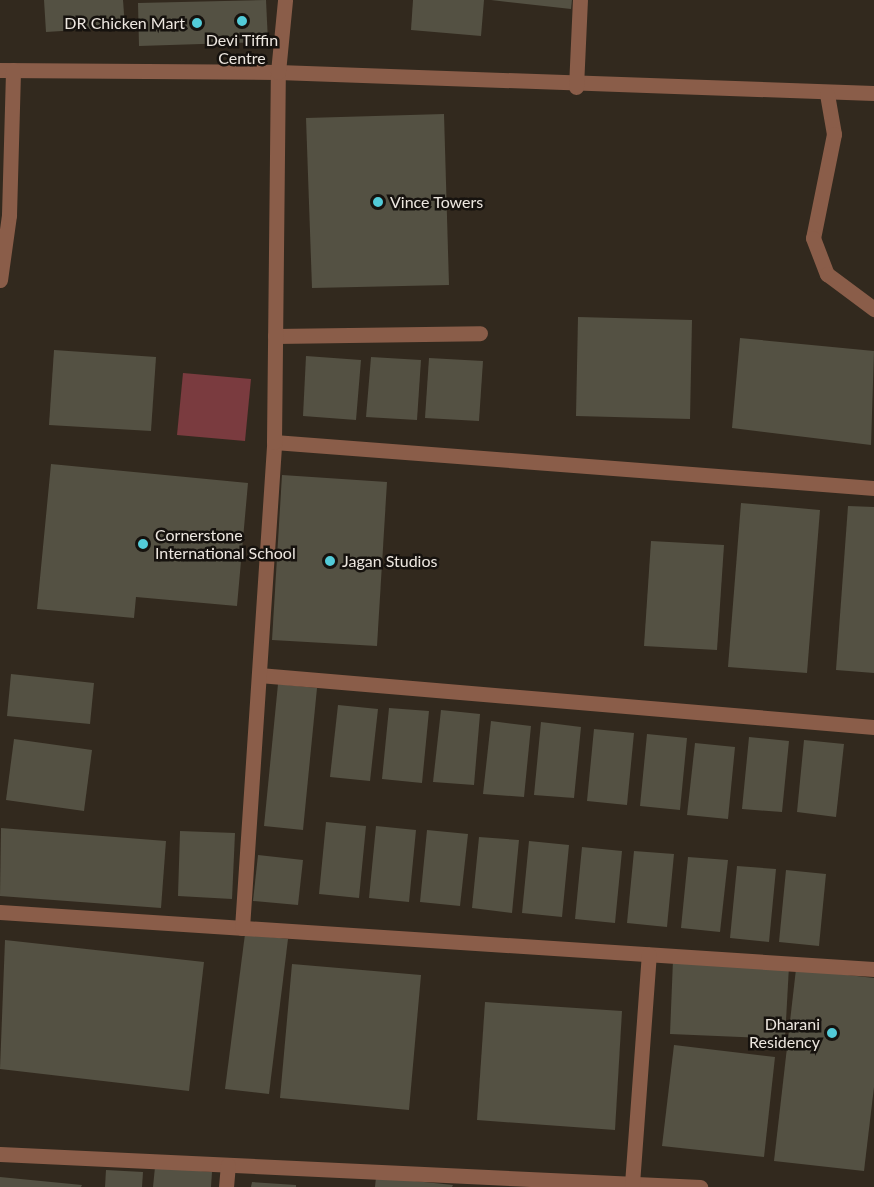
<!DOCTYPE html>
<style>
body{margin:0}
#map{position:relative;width:874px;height:1187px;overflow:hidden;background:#32291e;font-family:Lato,sans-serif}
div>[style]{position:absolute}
.green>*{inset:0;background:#7a3b3f}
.building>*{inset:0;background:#545143}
.minor>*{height:15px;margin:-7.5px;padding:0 7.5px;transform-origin:7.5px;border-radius:7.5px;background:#8a5d49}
.dots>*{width:16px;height:16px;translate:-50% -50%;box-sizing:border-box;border:3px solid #16120e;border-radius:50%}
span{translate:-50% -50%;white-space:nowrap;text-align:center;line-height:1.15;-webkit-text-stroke:5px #16120e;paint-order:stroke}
.poi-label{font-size:16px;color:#ede7e0}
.right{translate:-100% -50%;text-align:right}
.left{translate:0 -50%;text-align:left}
</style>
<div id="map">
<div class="green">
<div style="clip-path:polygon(183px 373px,251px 379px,245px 441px,177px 435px)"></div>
</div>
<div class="building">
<div style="clip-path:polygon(44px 0,123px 0,125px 27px,46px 32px)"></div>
<div style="clip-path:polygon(266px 0,268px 42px,139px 46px,138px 3px)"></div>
<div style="clip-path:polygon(413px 0,484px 0,481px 36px,411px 30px)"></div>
<div style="clip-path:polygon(491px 0,572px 0,571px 9px)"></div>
<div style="clip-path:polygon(444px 114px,449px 285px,312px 288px,306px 118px)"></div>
<div style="clip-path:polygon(578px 317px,692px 320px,690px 419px,576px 416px)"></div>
<div style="clip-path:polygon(740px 338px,874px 351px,871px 445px,732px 428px)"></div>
<div style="clip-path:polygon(54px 350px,156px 357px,151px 431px,49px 425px)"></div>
<div style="clip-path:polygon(306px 356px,361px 360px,356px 420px,303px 416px)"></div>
<div style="clip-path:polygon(371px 357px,421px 360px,417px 420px,366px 417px)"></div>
<div style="clip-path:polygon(429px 358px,483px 361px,479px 421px,425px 418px)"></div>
<div style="clip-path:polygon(51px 464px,248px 483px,237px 606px,136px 597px,134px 618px,37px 609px)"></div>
<div style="clip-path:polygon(282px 475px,387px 482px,377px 646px,272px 640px)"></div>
<div style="clip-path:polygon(741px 503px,820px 510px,807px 673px,728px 667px)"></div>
<div style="clip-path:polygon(848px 506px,874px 507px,874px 673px,836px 670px)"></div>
<div style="clip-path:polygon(651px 541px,724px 545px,717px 650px,644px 646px)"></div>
<div style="clip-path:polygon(11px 674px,94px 683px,90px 724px,7px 716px)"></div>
<div style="clip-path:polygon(278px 684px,317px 688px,303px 830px,264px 826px)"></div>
<div style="clip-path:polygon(338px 705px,378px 709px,370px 781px,330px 777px)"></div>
<div style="clip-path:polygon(389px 708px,429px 711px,422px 783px,382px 779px)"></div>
<div style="clip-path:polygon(441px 710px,480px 714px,474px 785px,433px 782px)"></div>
<div style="clip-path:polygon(491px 721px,531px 726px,524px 797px,483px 794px)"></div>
<div style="clip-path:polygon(541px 722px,581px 727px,574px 798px,534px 795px)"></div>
<div style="clip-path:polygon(594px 729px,634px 733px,627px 805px,587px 801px)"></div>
<div style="clip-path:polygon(647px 734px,687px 738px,680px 810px,640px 806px)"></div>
<div style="clip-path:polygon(749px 737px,789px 741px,782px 812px,742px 809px)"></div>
<div style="clip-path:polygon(14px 739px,92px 750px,84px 811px,6px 800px)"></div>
<div style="clip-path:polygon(804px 740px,844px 744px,836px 817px,797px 812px)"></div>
<div style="clip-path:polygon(695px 743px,735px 747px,728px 819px,687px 815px)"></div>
<div style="clip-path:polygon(326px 822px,366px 826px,359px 898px,319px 894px)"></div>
<div style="clip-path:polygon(376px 826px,416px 830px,409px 902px,369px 898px)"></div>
<div style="clip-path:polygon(1px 828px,166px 841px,161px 908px,0 896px)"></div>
<div style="clip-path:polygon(427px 830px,468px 834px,460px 906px,420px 902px)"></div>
<div style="clip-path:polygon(180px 831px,235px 833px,232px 899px,178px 896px)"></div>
<div style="clip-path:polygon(479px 837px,519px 840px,512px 913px,472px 908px)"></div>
<div style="clip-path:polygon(529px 841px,569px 845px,562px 917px,522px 913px)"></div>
<div style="clip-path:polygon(582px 847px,622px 851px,615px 923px,575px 919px)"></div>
<div style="clip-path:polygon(634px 851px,674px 854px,667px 927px,627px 923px)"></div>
<div style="clip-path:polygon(258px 855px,303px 860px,298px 905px,253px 901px)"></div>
<div style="clip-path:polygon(688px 857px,728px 860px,720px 932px,681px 928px)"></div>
<div style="clip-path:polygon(737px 866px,776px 869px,769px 942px,730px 938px)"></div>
<div style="clip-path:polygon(786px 870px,826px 874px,819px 946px,779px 942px)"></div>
<div style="clip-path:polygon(245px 934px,288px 939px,269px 1094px,225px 1089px)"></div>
<div style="clip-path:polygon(5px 940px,204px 962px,189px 1091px,0 1069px)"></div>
<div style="clip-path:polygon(673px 960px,789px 966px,785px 1039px,670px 1034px)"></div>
<div style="clip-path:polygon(292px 964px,421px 975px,409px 1110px,280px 1098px)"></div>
<div style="clip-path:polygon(796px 969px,874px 978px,874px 1087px,864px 1171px,774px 1161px)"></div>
<div style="clip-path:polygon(485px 1002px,622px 1011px,615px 1130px,477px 1120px)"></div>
<div style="clip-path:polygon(674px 1045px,775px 1057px,764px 1157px,662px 1146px)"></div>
<div style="clip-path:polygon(155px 1167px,212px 1172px,211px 1187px,153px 1187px)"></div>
<div style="clip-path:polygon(106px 1170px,143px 1172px,142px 1187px,105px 1187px)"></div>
<div style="clip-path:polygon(0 1177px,82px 1185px,81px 1187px,0 1187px)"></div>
<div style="clip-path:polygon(376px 1177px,453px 1185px,452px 1187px,375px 1187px)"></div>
<div style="clip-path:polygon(252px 1182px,296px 1185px,296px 1187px,251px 1187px)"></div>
</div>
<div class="minor">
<div style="left:0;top:70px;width:278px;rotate:0.4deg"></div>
<div style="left:278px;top:72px;width:596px;rotate:2.02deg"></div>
<div style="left:576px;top:87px;width:87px;rotate:-87.4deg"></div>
<div style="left:827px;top:94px;width:41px;rotate:80.1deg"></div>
<div style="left:834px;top:134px;width:106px;rotate:101.4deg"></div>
<div style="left:813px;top:238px;width:39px;rotate:69deg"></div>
<div style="left:827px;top:274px;width:59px;rotate:36.7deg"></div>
<div style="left:0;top:280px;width:66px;rotate:-82.1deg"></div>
<div style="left:9px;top:215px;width:145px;rotate:-88.4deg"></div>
<div style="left:275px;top:336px;width:205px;rotate:-0.8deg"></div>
<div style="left:274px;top:442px;width:602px;rotate:4.38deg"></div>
<div style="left:259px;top:675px;width:617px;rotate:4.83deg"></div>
<div style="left:0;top:912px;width:876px;rotate:3.73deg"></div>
<div style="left:242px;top:928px;width:487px;rotate:-86.2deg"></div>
<div style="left:274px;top:442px;width:370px;rotate:-89.4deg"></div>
<div style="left:278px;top:72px;width:72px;rotate:-84.4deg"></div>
<div style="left:0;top:1154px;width:701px;rotate:2.7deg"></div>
<div style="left:632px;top:1184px;width:230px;rotate:-85.8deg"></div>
<div style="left:226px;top:1187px;width:22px;rotate:-85deg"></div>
</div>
<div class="dots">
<div style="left:242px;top:21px;background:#52cbd8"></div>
<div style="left:197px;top:23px;background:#52cbd8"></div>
<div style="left:378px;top:202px;background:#52cbd8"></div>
<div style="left:143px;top:544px;background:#52cbd8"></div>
<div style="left:330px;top:561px;background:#52cbd8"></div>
<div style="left:832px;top:1033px;background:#52cbd8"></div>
</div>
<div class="poi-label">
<span class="right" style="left:185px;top:23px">DR Chicken Mart</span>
<span style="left:242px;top:49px">Devi Tiffin<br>Centre</span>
<span class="left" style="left:390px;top:202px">Vince Towers</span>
<span class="left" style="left:155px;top:544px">Cornerstone<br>International School</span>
<span class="left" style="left:342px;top:561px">Jagan Studios</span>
<span class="right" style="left:820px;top:1033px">Dharani<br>Residency</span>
</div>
</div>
